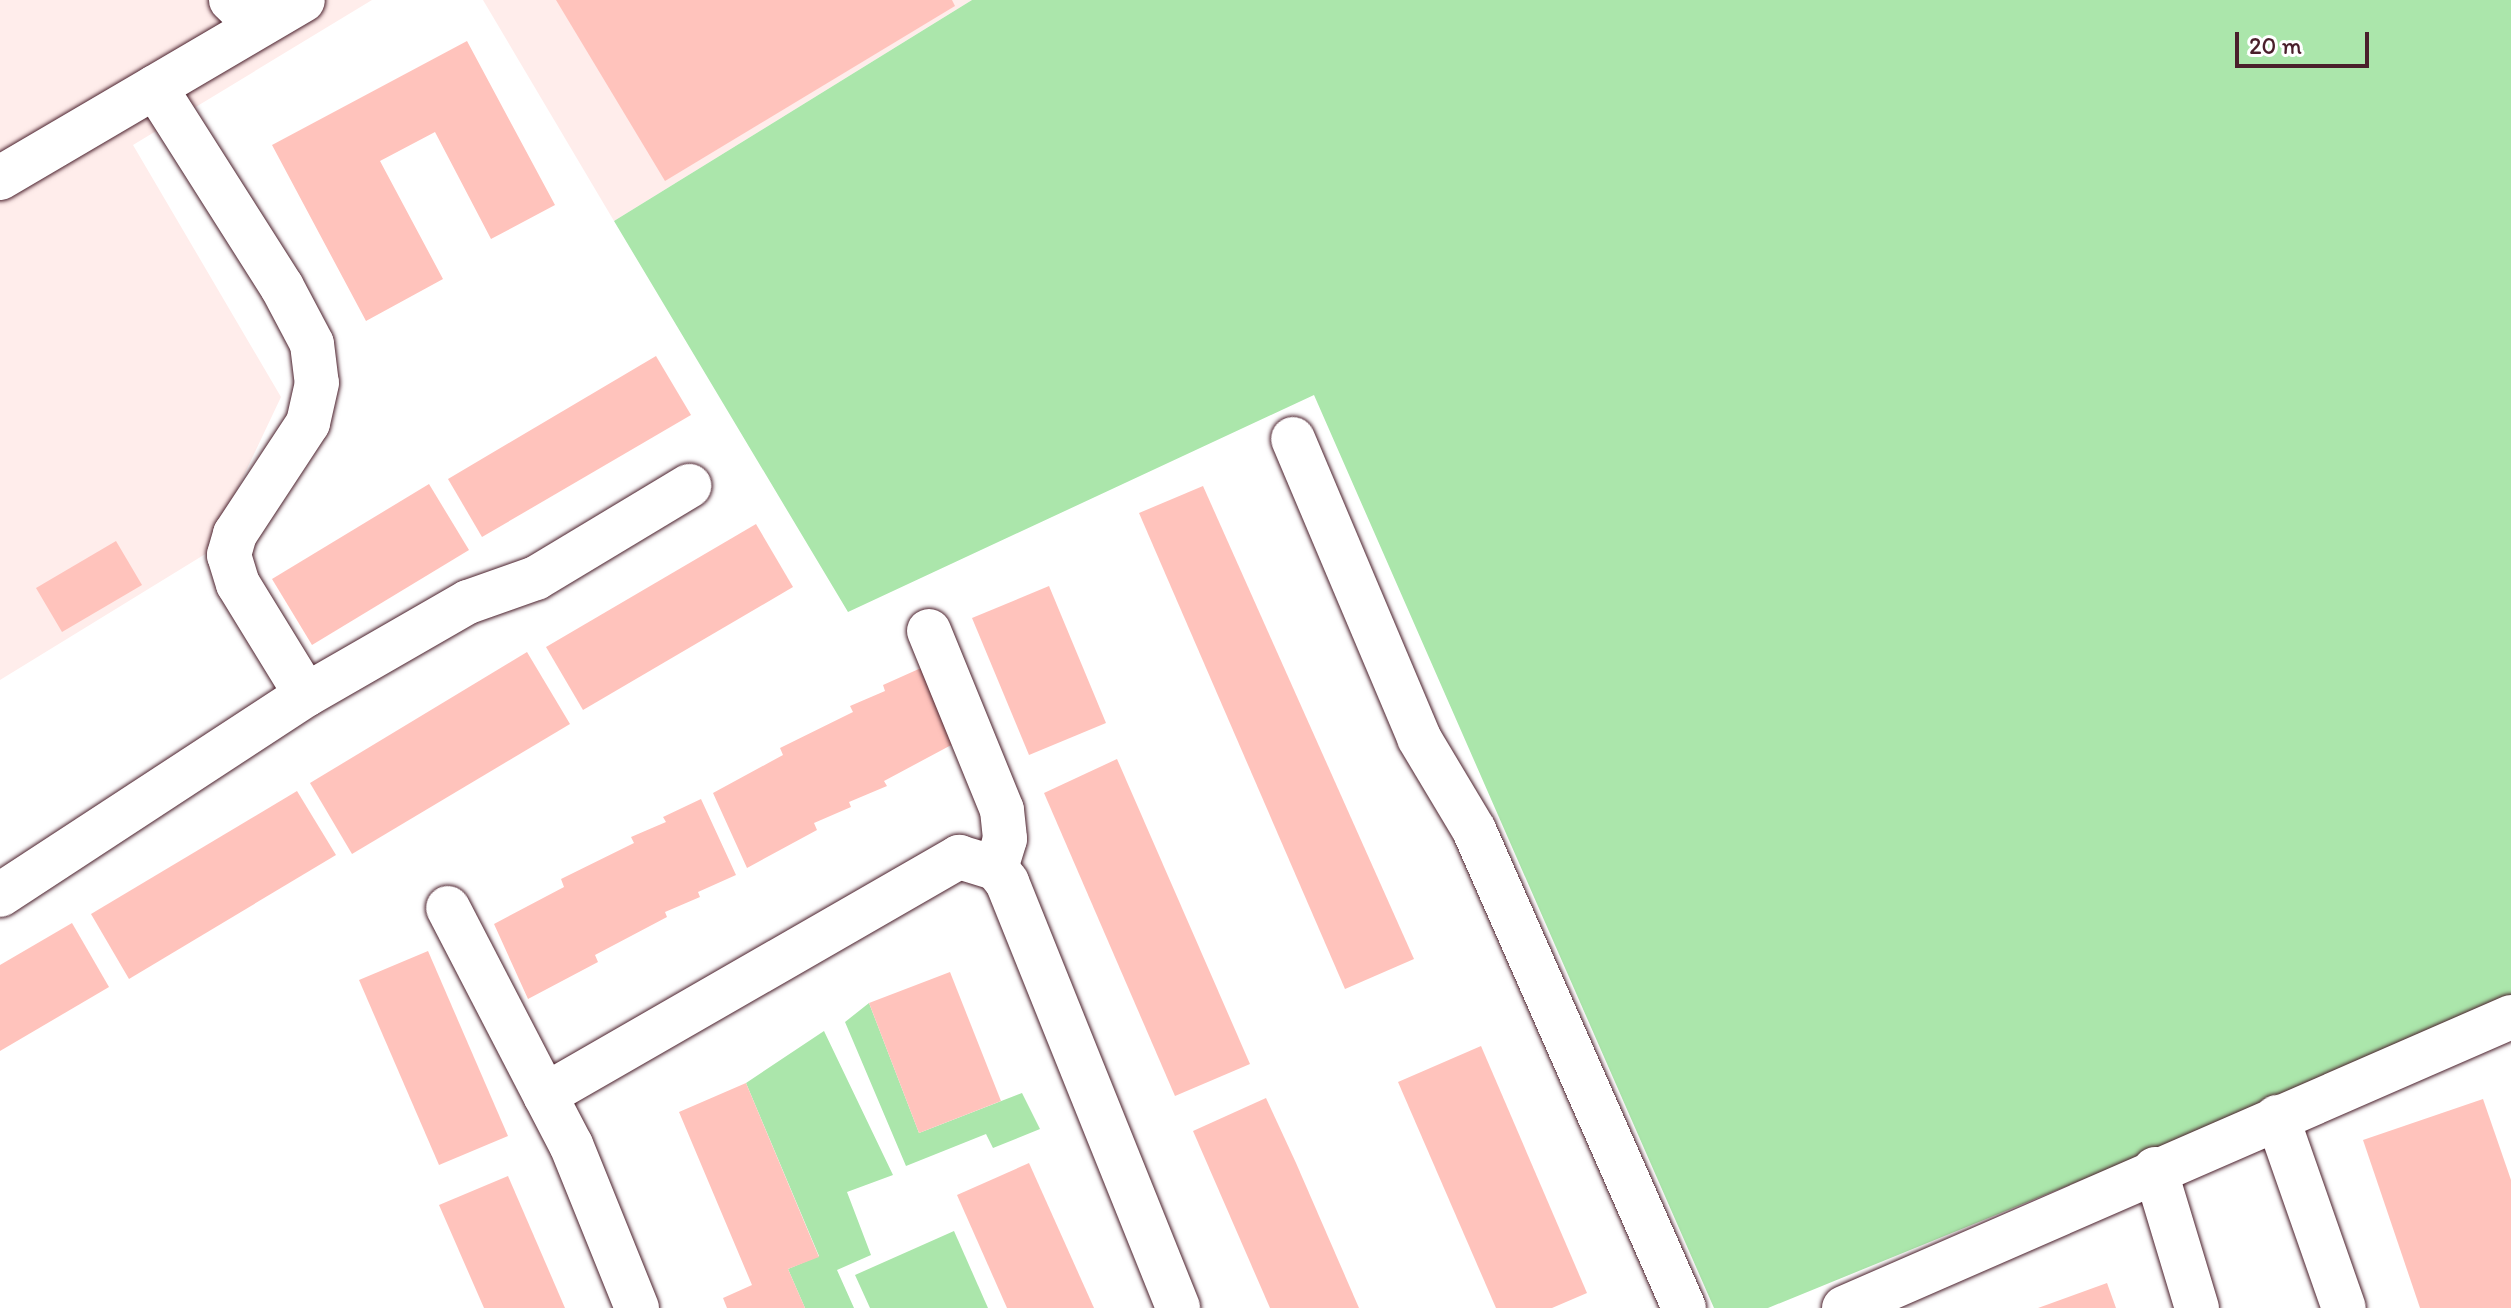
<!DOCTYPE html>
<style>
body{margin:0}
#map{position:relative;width:2511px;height:1308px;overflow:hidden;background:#fff;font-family:Itim,sans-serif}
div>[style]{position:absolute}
.built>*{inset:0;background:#ffedeb}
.green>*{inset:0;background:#abe6ab}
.building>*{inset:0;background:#ffc3bc}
.roads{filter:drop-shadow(0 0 2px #4a1f2b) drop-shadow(0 0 2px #4a1f2b)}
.street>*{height:44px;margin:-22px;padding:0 22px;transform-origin:22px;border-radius:22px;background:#fff}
.secondary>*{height:44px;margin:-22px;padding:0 22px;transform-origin:22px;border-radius:22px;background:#fff}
span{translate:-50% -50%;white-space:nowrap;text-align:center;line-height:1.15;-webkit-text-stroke:6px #fff;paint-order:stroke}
.scale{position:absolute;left:2235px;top:32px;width:134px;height:36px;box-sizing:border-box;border:4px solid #4a1f2b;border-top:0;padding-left:10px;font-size:24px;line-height:28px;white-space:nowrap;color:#4a1f2b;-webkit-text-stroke:6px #fff;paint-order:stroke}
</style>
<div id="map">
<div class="built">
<div style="clip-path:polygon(0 0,372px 0,133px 145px,281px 397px,207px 553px,0 680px)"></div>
<div style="clip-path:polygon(483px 0,972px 0,614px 221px)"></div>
</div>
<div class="green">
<div style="clip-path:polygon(972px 0,2511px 0,2511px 1005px,1768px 1308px,1714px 1308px,1314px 395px,848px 612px,614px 221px)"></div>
<div style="clip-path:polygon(869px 1003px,919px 1133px,1022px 1093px,1040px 1129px,993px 1148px,986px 1134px,906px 1166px,845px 1022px)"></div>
<div style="clip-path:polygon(824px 1031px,893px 1175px,847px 1192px,871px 1255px,837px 1270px,854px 1308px,805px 1308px,788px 1269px,819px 1256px,746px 1083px)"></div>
<div style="clip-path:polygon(954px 1231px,988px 1308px,870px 1308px,855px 1275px)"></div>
</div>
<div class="building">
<div style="clip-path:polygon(556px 0,952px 0,955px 6px,665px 181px)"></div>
<div style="clip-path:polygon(467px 41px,555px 205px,491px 239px,435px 132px,380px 161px,443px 279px,366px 321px,272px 145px)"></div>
<div style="clip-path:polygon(656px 356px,691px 415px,482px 537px,448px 479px)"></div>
<div style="clip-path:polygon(429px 484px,469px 550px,312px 645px,272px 579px)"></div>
<div style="clip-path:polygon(1203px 486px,1414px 959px,1345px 989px,1139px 513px)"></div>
<div style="clip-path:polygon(756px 524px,793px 587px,583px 710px,546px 647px)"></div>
<div style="clip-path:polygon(116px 541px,142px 585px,62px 632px,36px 588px)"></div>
<div style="clip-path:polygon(1049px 586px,1106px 723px,1029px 755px,972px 618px)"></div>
<div style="clip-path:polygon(527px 652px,570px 724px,352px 854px,310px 783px)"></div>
<div style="clip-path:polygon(921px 668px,955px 743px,884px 781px,887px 786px,849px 802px,851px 807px,814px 823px,817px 830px,747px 868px,713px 793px,783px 755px,780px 748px,853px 712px,850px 706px,885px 691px,883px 685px)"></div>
<div style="clip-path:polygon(1117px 759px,1250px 1064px,1175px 1096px,1044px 793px)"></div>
<div style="clip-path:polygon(297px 791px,336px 855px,129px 979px,91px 914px)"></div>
<div style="clip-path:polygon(701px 799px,736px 875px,698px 892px,700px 897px,665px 912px,667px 917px,595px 955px,598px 962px,528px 999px,494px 924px,564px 887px,561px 879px,634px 843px,631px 837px,666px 822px,663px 817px)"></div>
<div style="clip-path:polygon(72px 923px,109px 987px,0 1051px,0 965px)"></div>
<div style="clip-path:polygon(428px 951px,508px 1136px,439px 1165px,359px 980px)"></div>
<div style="clip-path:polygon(950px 972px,1001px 1101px,919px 1133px,869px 1003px)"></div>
<div style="clip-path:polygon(1481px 1046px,1587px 1293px,1552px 1308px,1496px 1308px,1398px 1082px)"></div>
<div style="clip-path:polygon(746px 1083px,819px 1257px,788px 1269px,805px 1308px,727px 1308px,723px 1298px,752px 1285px,679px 1112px)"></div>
<div style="clip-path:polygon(1266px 1098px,1296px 1163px,1359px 1308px,1270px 1308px,1193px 1131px)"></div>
<div style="clip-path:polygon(2483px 1099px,2511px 1180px,2511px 1308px,2420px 1308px,2363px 1140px)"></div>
<div style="clip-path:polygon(1029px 1163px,1094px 1308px,1007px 1308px,957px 1195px)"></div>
<div style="clip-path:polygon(508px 1176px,565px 1308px,484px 1308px,439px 1205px)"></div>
<div style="clip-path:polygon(2107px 1283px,2116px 1308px,2038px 1308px)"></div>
</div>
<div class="roads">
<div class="street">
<div style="left:231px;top:0;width:37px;rotate:44deg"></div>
<div style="left:155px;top:87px;width:237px;rotate:57.6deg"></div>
<div style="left:282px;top:287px;width:64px;rotate:62.2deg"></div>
<div style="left:312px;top:344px;width:39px;rotate:83deg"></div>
<div style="left:317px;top:383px;width:41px;rotate:102.7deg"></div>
<div style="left:308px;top:423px;width:133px;rotate:123.3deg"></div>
<div style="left:235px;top:534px;width:22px;rotate:106deg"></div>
<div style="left:229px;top:555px;width:30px;rotate:73deg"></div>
<div style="left:238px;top:584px;width:130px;rotate:58.5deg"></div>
<div style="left:1293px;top:439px;width:324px;rotate:67.1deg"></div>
<div style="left:1419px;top:738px;width:107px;rotate:59.1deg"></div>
<div style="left:1474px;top:830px;width:522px;rotate:66.28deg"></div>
<div style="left:929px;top:631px;width:193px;rotate:67.8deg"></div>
<div style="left:1002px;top:810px;width:29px;rotate:84deg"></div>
<div style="left:1005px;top:839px;width:30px;rotate:107deg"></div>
<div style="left:0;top:895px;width:366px;rotate:-33.2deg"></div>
<div style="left:306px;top:695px;width:187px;rotate:-29.9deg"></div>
<div style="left:468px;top:602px;width:72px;rotate:-19.4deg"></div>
<div style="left:536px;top:578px;width:179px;rotate:-31deg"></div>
<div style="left:448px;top:908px;width:211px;rotate:62.6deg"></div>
<div style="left:2277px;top:1117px;width:202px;rotate:70.7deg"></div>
<div style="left:2155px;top:1169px;width:145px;rotate:73.2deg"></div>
<div style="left:637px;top:1308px;width:176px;rotate:-112deg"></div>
<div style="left:571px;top:1145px;width:56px;rotate:-117.5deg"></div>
<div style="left:545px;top:1095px;width:478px;rotate:-29.9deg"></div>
<div style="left:959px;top:857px;width:39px;rotate:17deg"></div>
<div style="left:996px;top:868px;width:18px;rotate:52deg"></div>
<div style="left:1007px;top:882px;width:459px;rotate:68.1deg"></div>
<div style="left:1844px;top:1308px;width:728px;rotate:-23.57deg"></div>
</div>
<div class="secondary">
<div style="left:0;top:178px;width:351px;rotate:-30.4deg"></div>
</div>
</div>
<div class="scale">20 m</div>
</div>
